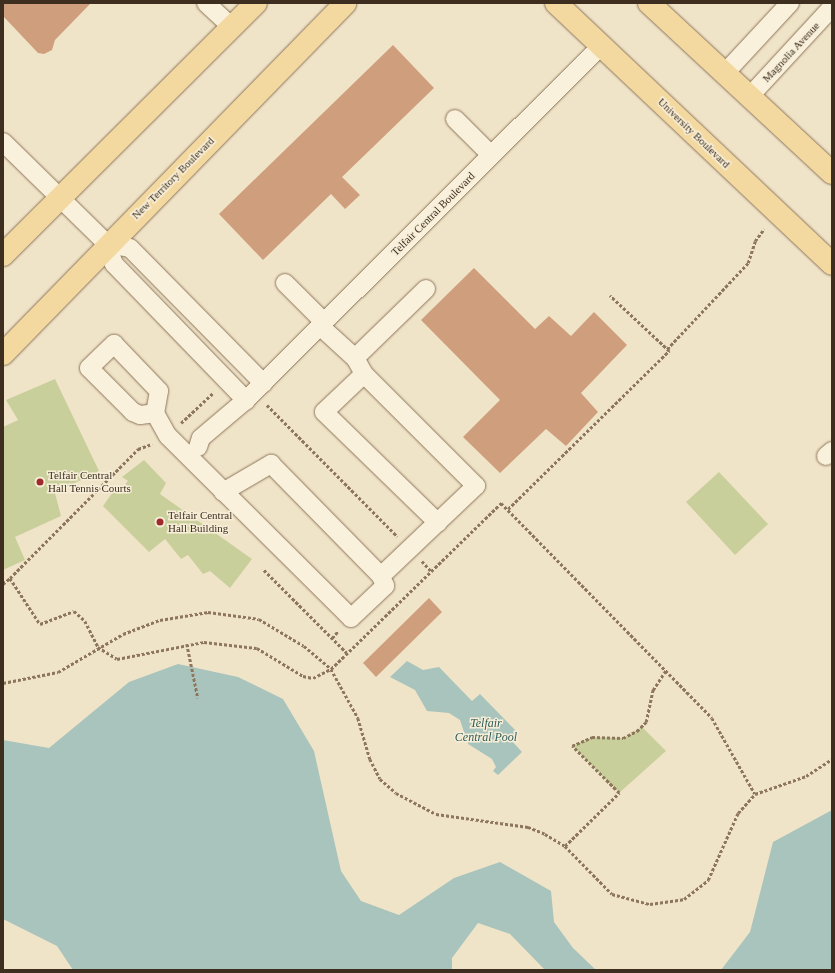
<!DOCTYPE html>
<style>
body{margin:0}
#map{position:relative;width:835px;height:973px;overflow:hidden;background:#f0e4c8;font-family:"Times New Roman",serif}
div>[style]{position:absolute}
.green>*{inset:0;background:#c9cf9b}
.water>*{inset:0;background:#a9c4bc}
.building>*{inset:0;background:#cf9f7d}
.path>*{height:2.5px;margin-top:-1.25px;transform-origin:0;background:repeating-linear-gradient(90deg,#8d765c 0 3px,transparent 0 5px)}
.roads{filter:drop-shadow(0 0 1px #8d765c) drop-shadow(0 0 1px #8d765c)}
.minor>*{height:18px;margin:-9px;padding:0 9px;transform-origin:9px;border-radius:9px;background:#faf1dc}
.major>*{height:22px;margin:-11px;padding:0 11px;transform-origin:11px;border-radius:11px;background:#f3d9a0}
.dots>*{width:11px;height:11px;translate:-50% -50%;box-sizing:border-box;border:2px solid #f7eed8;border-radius:50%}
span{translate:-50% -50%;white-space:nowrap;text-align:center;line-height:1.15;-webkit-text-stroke:3px #f7eed8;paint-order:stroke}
.street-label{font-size:11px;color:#3d2e20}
.poi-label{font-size:11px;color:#3d2e20}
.left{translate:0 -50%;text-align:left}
.water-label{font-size:12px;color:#2f5d5a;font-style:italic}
.frame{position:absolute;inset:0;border:4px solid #3d2e20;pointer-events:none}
</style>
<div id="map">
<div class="green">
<div style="clip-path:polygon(55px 379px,99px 471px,55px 493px,61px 516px,15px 537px,25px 560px,3px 570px,3px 427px,18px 420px,6px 400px)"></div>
<div style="clip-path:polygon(144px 460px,166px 483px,160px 494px,252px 559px,230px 588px,210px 571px,203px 574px,188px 555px,181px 559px,165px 539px,149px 552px,103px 506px,115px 489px,120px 490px,128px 481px,122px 477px)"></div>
<div style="clip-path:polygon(719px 472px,768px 524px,735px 555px,686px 502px)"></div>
<div style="clip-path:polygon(642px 727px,666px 751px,619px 793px,572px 746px,592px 737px,623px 738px)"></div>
</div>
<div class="water">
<div style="clip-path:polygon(407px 661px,423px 670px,439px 667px,472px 701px,480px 694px,518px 733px,511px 740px,522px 752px,498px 775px,493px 771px,496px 767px,492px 759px,468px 744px,460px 720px,449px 713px,427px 711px,415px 690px,390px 677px)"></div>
<div style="clip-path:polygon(178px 664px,238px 677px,283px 699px,314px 751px,341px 871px,361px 901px,399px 915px,454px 878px,500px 862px,551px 891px,554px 922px,573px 948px,596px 970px,545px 970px,510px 934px,478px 923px,452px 958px,452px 970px,73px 970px,57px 946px,3px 919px,3px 740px,49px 748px,129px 682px)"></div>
<div style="clip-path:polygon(832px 810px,832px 970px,721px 970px,750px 932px,773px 842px)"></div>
</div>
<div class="building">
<div style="clip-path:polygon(3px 3px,91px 3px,55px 40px,52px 50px,44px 54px,38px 53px,3px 16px)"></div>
<div style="clip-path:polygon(393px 45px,434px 88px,342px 177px,360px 195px,345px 209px,331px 194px,263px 260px,219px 214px)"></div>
<div style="clip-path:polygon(474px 268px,535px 329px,549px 316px,571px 336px,594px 312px,627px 345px,581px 393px,598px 412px,566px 446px,546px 429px,500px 473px,463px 437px,500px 400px,421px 320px)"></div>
<div style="clip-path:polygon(429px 598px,442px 612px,376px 677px,363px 663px)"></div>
</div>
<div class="path">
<div style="left:667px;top:349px;width:118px;rotate:-46.7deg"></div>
<div style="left:748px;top:263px;width:23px;rotate:-72deg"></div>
<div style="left:755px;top:241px;width:15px;rotate:-53deg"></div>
<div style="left:267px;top:405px;width:185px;rotate:45.2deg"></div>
<div style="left:181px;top:423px;width:45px;rotate:-43.2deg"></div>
<div style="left:508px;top:509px;width:226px;rotate:-44.5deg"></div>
<div style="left:669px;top:351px;width:81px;rotate:-137deg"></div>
<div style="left:422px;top:561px;width:13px;rotate:48deg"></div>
<div style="left:264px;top:570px;width:117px;rotate:45deg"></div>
<div style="left:10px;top:578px;width:182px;rotate:-45.2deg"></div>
<div style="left:138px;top:449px;width:15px;rotate:-20deg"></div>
<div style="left:3px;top:584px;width:9px;rotate:-41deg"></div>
<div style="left:10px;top:578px;width:55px;rotate:56.9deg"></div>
<div style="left:40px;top:624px;width:36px;rotate:-21deg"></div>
<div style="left:74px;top:611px;width:15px;rotate:42deg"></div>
<div style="left:85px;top:621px;width:29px;rotate:63deg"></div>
<div style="left:98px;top:647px;width:22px;rotate:32deg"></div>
<div style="left:117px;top:659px;width:89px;rotate:-11.1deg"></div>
<div style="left:204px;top:642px;width:53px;rotate:6.5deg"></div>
<div style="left:257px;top:648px;width:54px;rotate:31.3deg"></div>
<div style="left:303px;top:676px;width:10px;rotate:11deg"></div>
<div style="left:313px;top:678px;width:20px;rotate:-27deg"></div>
<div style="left:331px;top:669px;width:238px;rotate:-44.3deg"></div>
<div style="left:501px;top:503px;width:301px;rotate:45.5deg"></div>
<div style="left:712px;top:718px;width:87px;rotate:60.5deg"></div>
<div style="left:332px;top:638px;width:9px;rotate:-49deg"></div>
<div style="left:187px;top:644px;width:55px;rotate:78.5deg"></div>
<div style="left:3px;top:683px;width:56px;rotate:-11.3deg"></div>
<div style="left:58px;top:672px;width:75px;rotate:-30.3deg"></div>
<div style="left:123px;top:634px;width:40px;rotate:-21deg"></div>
<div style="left:160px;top:620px;width:49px;rotate:-9.5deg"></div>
<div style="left:208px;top:612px;width:51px;rotate:7.8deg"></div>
<div style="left:259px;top:619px;width:52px;rotate:31deg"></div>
<div style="left:304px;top:646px;width:35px;rotate:40deg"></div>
<div style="left:331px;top:669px;width:56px;rotate:61.1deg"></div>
<div style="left:358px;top:718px;width:43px;rotate:73.7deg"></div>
<div style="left:370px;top:759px;width:22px;rotate:63deg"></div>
<div style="left:380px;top:779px;width:21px;rotate:41deg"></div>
<div style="left:396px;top:793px;width:45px;rotate:27.7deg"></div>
<div style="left:436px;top:814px;width:93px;rotate:8deg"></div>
<div style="left:528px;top:827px;width:18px;rotate:22deg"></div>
<div style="left:545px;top:834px;width:23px;rotate:31deg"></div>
<div style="left:565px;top:846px;width:67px;rotate:45.6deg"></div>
<div style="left:612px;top:894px;width:39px;rotate:15deg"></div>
<div style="left:650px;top:904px;width:34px;rotate:-8deg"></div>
<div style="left:684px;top:899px;width:31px;rotate:-38deg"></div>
<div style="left:708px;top:880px;width:73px;rotate:-65.9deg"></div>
<div style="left:738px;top:813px;width:25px;rotate:-48deg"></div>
<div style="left:755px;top:794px;width:54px;rotate:-19.4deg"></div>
<div style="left:806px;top:776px;width:31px;rotate:-33deg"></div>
<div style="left:565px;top:846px;width:76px;rotate:-44.5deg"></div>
<div style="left:619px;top:793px;width:66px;rotate:-135deg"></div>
<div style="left:572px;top:746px;width:22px;rotate:-24deg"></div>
<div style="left:592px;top:737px;width:31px;rotate:2deg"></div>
<div style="left:623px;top:738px;width:16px;rotate:-27deg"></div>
<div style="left:637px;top:731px;width:13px;rotate:-45deg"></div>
<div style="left:646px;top:722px;width:33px;rotate:-78deg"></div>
<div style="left:653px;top:690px;width:24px;rotate:-57deg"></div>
</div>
<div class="roads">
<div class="minor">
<div style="left:206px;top:3px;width:35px;rotate:43deg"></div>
<div style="left:724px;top:74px;width:97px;rotate:-47.1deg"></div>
<div style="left:750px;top:96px;width:121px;rotate:-47.3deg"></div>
<div style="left:455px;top:119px;width:51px;rotate:45deg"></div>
<div style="left:3px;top:142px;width:146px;rotate:44.4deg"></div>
<div style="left:107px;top:244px;width:21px;rotate:71deg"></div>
<div style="left:114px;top:264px;width:190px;rotate:45.9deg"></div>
<div style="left:107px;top:244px;width:23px;rotate:10deg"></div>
<div style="left:130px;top:248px;width:190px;rotate:45.4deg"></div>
<div style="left:285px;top:283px;width:55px;rotate:45deg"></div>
<div style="left:355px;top:358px;width:99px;rotate:-44.2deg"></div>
<div style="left:364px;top:374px;width:55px;rotate:136.5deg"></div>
<div style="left:324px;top:412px;width:159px;rotate:44.2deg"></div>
<div style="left:155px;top:413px;width:15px;rotate:172deg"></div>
<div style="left:140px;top:415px;width:8px;rotate:-157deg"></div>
<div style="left:133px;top:412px;width:62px;rotate:-135deg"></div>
<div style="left:89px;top:368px;width:35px;rotate:-44deg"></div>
<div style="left:114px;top:344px;width:65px;rotate:46.2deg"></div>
<div style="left:159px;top:391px;width:22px;rotate:100deg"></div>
<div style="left:155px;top:413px;width:26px;rotate:61deg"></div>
<div style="left:168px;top:436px;width:258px;rotate:44.8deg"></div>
<div style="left:351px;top:618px;width:47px;rotate:-43.3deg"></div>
<div style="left:385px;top:586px;width:11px;rotate:-112deg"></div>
<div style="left:381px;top:576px;width:131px;rotate:-43.5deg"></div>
<div style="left:476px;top:486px;width:158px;rotate:-135deg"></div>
<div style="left:364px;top:374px;width:18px;rotate:-119deg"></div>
<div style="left:355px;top:358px;width:47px;rotate:-137.6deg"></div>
<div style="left:198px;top:447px;width:9px;rotate:-72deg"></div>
<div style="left:201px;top:438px;width:59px;rotate:-40.2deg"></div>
<div style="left:246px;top:400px;width:503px;rotate:-44.92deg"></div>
<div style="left:826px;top:456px;width:8px;rotate:-40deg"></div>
<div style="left:223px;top:492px;width:56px;rotate:-30.3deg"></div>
<div style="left:271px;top:464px;width:157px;rotate:45.5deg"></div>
</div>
<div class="major">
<div style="left:556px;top:3px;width:380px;rotate:43.4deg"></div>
<div style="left:649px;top:3px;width:250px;rotate:42.9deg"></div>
<div style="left:3px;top:255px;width:357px;rotate:-44.9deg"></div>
<div style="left:3px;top:354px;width:490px;rotate:-45.7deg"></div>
</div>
</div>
<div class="dots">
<div style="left:40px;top:482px;background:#9e2a2b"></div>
<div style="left:160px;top:522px;background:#9e2a2b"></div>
</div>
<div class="street-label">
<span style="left:791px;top:52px;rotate:-47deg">Magnolia Avenue</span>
<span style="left:694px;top:133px;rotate:44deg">University Boulevard</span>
<span style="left:173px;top:178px;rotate:-45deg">New Territory Boulevard</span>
<span style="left:433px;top:214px;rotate:-45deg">Telfair Central Boulevard</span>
</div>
<div class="poi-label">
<span class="left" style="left:48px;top:482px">Telfair Central<br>Hall Tennis Courts</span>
<span class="left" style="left:168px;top:522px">Telfair Central<br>Hall Building</span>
</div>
<div class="water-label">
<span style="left:486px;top:731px">Telfair<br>Central Pool</span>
</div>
<div class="frame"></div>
</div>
